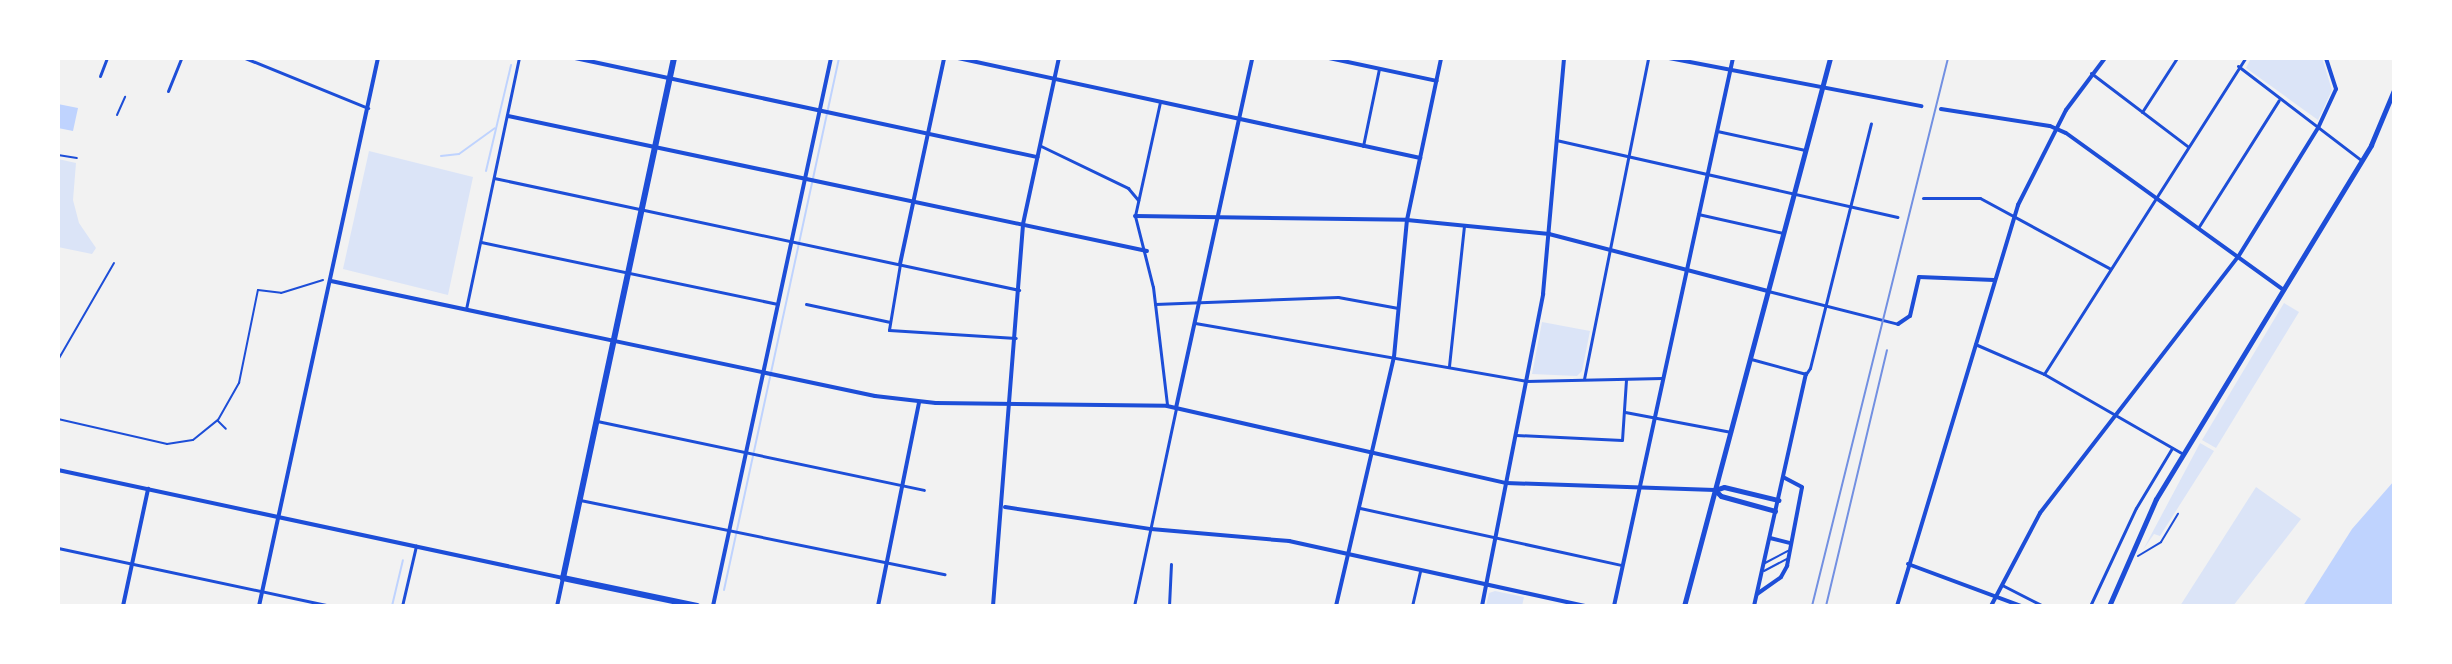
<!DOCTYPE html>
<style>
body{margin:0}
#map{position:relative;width:2452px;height:664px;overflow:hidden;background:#f2f2f2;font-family:"Space Grotesk",sans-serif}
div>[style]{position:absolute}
.green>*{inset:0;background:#dbe4f7}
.water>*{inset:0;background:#bfd3fe}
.stream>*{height:2px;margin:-1px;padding:0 1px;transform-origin:1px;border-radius:1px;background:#bfd3fe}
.service>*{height:2px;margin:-1px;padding:0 1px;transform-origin:1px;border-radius:1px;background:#1d4ed8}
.pedestrian>*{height:2px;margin:-1px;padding:0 1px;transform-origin:1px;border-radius:1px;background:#1d4ed8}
.minor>*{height:3px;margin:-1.5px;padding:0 1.5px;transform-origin:1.5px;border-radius:1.5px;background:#1d4ed8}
.tertiary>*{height:4px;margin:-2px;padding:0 2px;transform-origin:2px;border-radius:2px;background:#1d4ed8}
.secondary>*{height:5px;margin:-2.5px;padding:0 2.5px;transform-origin:2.5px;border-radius:2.5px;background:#1d4ed8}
.primary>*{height:5px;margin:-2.5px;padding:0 2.5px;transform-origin:2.5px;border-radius:2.5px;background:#1d4ed8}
.trunk>*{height:6px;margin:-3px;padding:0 3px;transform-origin:3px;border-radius:3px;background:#1d4ed8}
.rail>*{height:2px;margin:-1px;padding:0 1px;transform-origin:1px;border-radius:1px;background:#7290e2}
span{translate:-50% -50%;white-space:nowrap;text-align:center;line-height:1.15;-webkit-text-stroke:7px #fff;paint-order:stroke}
.frame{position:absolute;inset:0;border:60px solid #fff;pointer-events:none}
</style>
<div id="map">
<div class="green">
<div style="clip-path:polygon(2251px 58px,2322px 58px,2332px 90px,2318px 120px,2246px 68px)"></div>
<div style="clip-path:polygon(369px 151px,473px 177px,448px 295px,343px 269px)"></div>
<div style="clip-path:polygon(58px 159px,76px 163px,73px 200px,79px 223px,96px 248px,92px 254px,58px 247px)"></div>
<div style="clip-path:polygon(2284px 303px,2299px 312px,2216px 448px,2202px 440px)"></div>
<div style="clip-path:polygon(1542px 322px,1590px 331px,1582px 371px,1577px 376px,1532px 374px)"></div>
<div style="clip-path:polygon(2200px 443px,2214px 451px,2160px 536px,2154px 534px,2143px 550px)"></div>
<div style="clip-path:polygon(2256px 487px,2301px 519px,2233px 606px,2180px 606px)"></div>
<div style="clip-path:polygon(1495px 591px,1524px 597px,1522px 606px,1486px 606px,1489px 593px)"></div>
</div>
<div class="water">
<div style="clip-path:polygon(58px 104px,78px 108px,73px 131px,58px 128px)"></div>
<div style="clip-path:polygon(2394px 481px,2394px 606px,2303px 606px,2352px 529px)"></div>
</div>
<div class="stream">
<div style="left:441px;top:156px;width:18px;rotate:-6deg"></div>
<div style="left:459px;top:154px;width:44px;rotate:-35.8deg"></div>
<div style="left:486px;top:171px;width:109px;rotate:-76.7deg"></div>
<div style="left:724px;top:590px;width:544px;rotate:-77.8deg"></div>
<div style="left:392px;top:606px;width:47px;rotate:-76.6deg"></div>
</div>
<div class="service">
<div style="left:2138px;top:556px;width:27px;rotate:-31deg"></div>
<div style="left:2161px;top:542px;width:33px;rotate:-59deg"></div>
<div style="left:1765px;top:563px;width:26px;rotate:-28deg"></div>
<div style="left:1764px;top:571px;width:26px;rotate:-28deg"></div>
</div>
<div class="pedestrian">
<div style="left:117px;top:115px;width:20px;rotate:-66deg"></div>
<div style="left:58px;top:155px;width:19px;rotate:9deg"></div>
<div style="left:58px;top:360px;width:112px;rotate:-60deg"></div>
<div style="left:58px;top:419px;width:112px;rotate:12.9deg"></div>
<div style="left:167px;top:444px;width:26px;rotate:-9deg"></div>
<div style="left:193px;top:440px;width:32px;rotate:-39deg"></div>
<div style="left:218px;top:420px;width:43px;rotate:-60.4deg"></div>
<div style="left:239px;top:383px;width:95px;rotate:-78.5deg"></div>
<div style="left:258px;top:290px;width:23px;rotate:7deg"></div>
<div style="left:281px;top:293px;width:44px;rotate:-17.2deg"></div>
<div style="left:218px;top:421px;width:11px;rotate:45deg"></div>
</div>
<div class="minor">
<div style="left:245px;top:58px;width:133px;rotate:22.1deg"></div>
<div style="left:2238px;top:66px;width:155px;rotate:37.4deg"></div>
<div style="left:2091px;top:73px;width:121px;rotate:37.2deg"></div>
<div style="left:100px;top:76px;width:19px;rotate:-69deg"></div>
<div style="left:168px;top:91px;width:35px;rotate:-68deg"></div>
<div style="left:1160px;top:102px;width:117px;rotate:102.4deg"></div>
<div style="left:1135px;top:216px;width:73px;rotate:75.8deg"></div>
<div style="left:1153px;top:287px;width:118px;rotate:83.2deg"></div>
<div style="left:2142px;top:112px;width:64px;rotate:-57.1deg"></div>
<div style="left:1717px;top:131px;width:90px;rotate:12.2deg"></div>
<div style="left:1556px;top:140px;width:350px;rotate:12.7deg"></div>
<div style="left:1041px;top:146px;width:97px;rotate:25.8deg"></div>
<div style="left:1128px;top:188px;width:16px;rotate:50deg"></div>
<div style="left:1363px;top:146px;width:79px;rotate:-78.3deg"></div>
<div style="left:494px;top:178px;width:537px;rotate:12.04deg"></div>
<div style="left:1923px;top:198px;width:57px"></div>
<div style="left:1980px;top:198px;width:147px;rotate:28.5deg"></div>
<div style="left:1698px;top:214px;width:87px;rotate:12.6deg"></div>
<div style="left:2198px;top:228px;width:151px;rotate:-57.7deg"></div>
<div style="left:481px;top:242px;width:303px;rotate:11.8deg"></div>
<div style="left:900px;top:264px;width:67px;rotate:99.5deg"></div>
<div style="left:889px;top:330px;width:127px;rotate:3.6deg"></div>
<div style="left:1768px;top:291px;width:134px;rotate:14.2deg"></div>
<div style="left:806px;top:304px;width:86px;rotate:12.1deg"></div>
<div style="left:1155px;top:304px;width:183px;rotate:-2.2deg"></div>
<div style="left:1338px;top:297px;width:61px;rotate:10.4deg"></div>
<div style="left:466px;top:309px;width:257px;rotate:-78.1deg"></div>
<div style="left:1195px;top:323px;width:336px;rotate:9.9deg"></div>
<div style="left:1526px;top:381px;width:136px;rotate:-1.3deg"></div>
<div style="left:1975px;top:344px;width:75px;rotate:23.5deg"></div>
<div style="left:2044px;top:374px;width:160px;rotate:29.9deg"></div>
<div style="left:1751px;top:359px;width:57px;rotate:15.3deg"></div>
<div style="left:1806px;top:374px;width:7px;rotate:-56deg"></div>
<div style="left:1810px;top:368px;width:252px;rotate:-76deg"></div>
<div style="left:1449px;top:366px;width:141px;rotate:-83.9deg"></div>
<div style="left:2044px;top:374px;width:375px;rotate:-57.5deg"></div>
<div style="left:1584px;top:379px;width:327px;rotate:-78.7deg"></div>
<div style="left:1625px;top:412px;width:108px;rotate:10.7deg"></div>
<div style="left:597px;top:421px;width:334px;rotate:11.9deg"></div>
<div style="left:1516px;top:435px;width:106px;rotate:2.7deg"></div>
<div style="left:1622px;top:440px;width:61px;rotate:-86.2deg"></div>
<div style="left:580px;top:500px;width:372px;rotate:11.5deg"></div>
<div style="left:1360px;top:508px;width:268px;rotate:12.3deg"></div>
<div style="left:58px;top:548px;width:280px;rotate:12deg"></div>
<div style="left:2002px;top:585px;width:46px;rotate:27.1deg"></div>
<div style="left:402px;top:606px;width:62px;rotate:-76.9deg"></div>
<div style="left:1134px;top:606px;width:202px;rotate:-78deg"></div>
<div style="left:1169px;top:606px;width:42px;rotate:-87.3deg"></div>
<div style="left:1412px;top:606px;width:36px;rotate:-77deg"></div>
<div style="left:2090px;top:606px;width:108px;rotate:-64.9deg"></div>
<div style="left:2136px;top:508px;width:70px;rotate:-59deg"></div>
</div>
<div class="tertiary">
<div style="left:575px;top:58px;width:473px;rotate:12.1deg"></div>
<div style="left:958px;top:58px;width:473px;rotate:12.2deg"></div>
<div style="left:1329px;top:58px;width:110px;rotate:12deg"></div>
<div style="left:1669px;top:58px;width:257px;rotate:10.8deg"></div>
<div style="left:1941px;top:109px;width:110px;rotate:8.9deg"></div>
<div style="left:2050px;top:126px;width:17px;rotate:24deg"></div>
<div style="left:2066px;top:133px;width:266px;rotate:35.8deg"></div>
<div style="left:508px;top:116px;width:653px;rotate:11.93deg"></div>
<div style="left:1135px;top:216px;width:272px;rotate:0.8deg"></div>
<div style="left:1407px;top:220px;width:143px;rotate:5.6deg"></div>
<div style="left:1549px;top:234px;width:226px;rotate:14.6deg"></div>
<div style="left:900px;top:264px;width:211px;rotate:-77.9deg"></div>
<div style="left:331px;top:281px;width:556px;rotate:11.94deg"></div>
<div style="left:875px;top:396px;width:61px;rotate:6.5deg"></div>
<div style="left:936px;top:403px;width:231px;rotate:0.7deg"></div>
<div style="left:1167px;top:406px;width:348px;rotate:12.8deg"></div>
<div style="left:1506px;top:483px;width:209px;rotate:1.9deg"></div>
<div style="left:1898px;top:324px;width:14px;rotate:-34deg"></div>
<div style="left:1910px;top:316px;width:40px;rotate:-77deg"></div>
<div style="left:1919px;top:277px;width:75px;rotate:2.3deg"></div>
<div style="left:1176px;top:408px;width:358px;rotate:-77.7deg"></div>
<div style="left:58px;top:470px;width:516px;rotate:12.07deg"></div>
<div style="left:563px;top:578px;width:29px;rotate:102deg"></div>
<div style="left:1005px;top:507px;width:148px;rotate:8.6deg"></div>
<div style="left:1151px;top:529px;width:139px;rotate:5deg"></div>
<div style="left:1289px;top:541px;width:303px;rotate:12.4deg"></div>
<div style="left:1770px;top:538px;width:21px;rotate:14deg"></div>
<div style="left:1908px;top:564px;width:121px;rotate:20.4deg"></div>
<div style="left:1757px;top:594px;width:29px;rotate:-35deg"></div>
<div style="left:1781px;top:577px;width:13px;rotate:-61deg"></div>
<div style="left:1787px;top:566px;width:80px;rotate:-79.2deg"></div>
<div style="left:1802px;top:487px;width:21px;rotate:-152deg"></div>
<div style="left:123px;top:606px;width:120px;rotate:-77.9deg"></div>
<div style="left:259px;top:606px;width:561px;rotate:-77.75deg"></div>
<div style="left:713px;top:606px;width:561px;rotate:-77.85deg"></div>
<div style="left:878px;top:606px;width:208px;rotate:-78.6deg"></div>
<div style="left:993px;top:606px;width:383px;rotate:-85.5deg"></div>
<div style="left:1023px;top:224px;width:170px;rotate:-77.8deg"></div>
<div style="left:1336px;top:606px;width:256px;rotate:-76.9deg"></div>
<div style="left:1394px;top:357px;width:138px;rotate:-84.6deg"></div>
<div style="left:1407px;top:220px;width:166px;rotate:-78.1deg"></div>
<div style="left:1482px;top:606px;width:318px;rotate:-78.9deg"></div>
<div style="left:1543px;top:294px;width:237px;rotate:-84.9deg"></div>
<div style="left:1614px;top:606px;width:561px;rotate:-77.75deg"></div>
<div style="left:1754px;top:606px;width:238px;rotate:-77.4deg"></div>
<div style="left:1897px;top:606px;width:419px;rotate:-73.2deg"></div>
<div style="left:2018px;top:205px;width:106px;rotate:-63.2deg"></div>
<div style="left:2066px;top:110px;width:65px;rotate:-53.1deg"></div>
<div style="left:1991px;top:606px;width:105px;rotate:-62.2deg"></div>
<div style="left:2040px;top:513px;width:324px;rotate:-52.3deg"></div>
<div style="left:2238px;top:257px;width:152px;rotate:-58.2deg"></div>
<div style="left:2318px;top:128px;width:43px;rotate:-65.2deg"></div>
<div style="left:2336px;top:89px;width:33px;rotate:-108deg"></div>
</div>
<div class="secondary">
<div style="left:1715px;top:490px;width:8px;rotate:45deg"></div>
<div style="left:1721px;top:496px;width:56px;rotate:15.5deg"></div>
<div style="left:1715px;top:490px;width:9px;rotate:-18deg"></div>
<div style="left:1724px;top:487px;width:56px;rotate:13.5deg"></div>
</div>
<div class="primary">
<div style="left:1684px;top:606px;width:567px;rotate:-75.08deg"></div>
<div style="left:2109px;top:606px;width:117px;rotate:-66.3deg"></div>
<div style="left:2156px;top:499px;width:414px;rotate:-58.7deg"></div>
<div style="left:2371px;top:145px;width:60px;rotate:-67.3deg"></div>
</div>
<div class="trunk">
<div style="left:674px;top:58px;width:532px;rotate:102.05deg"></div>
<div style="left:563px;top:578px;width:137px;rotate:11.8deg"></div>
</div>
<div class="rail">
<div style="left:1812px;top:606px;width:565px;rotate:-76.06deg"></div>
<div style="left:1826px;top:606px;width:263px;rotate:-76.6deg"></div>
</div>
<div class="frame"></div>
</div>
